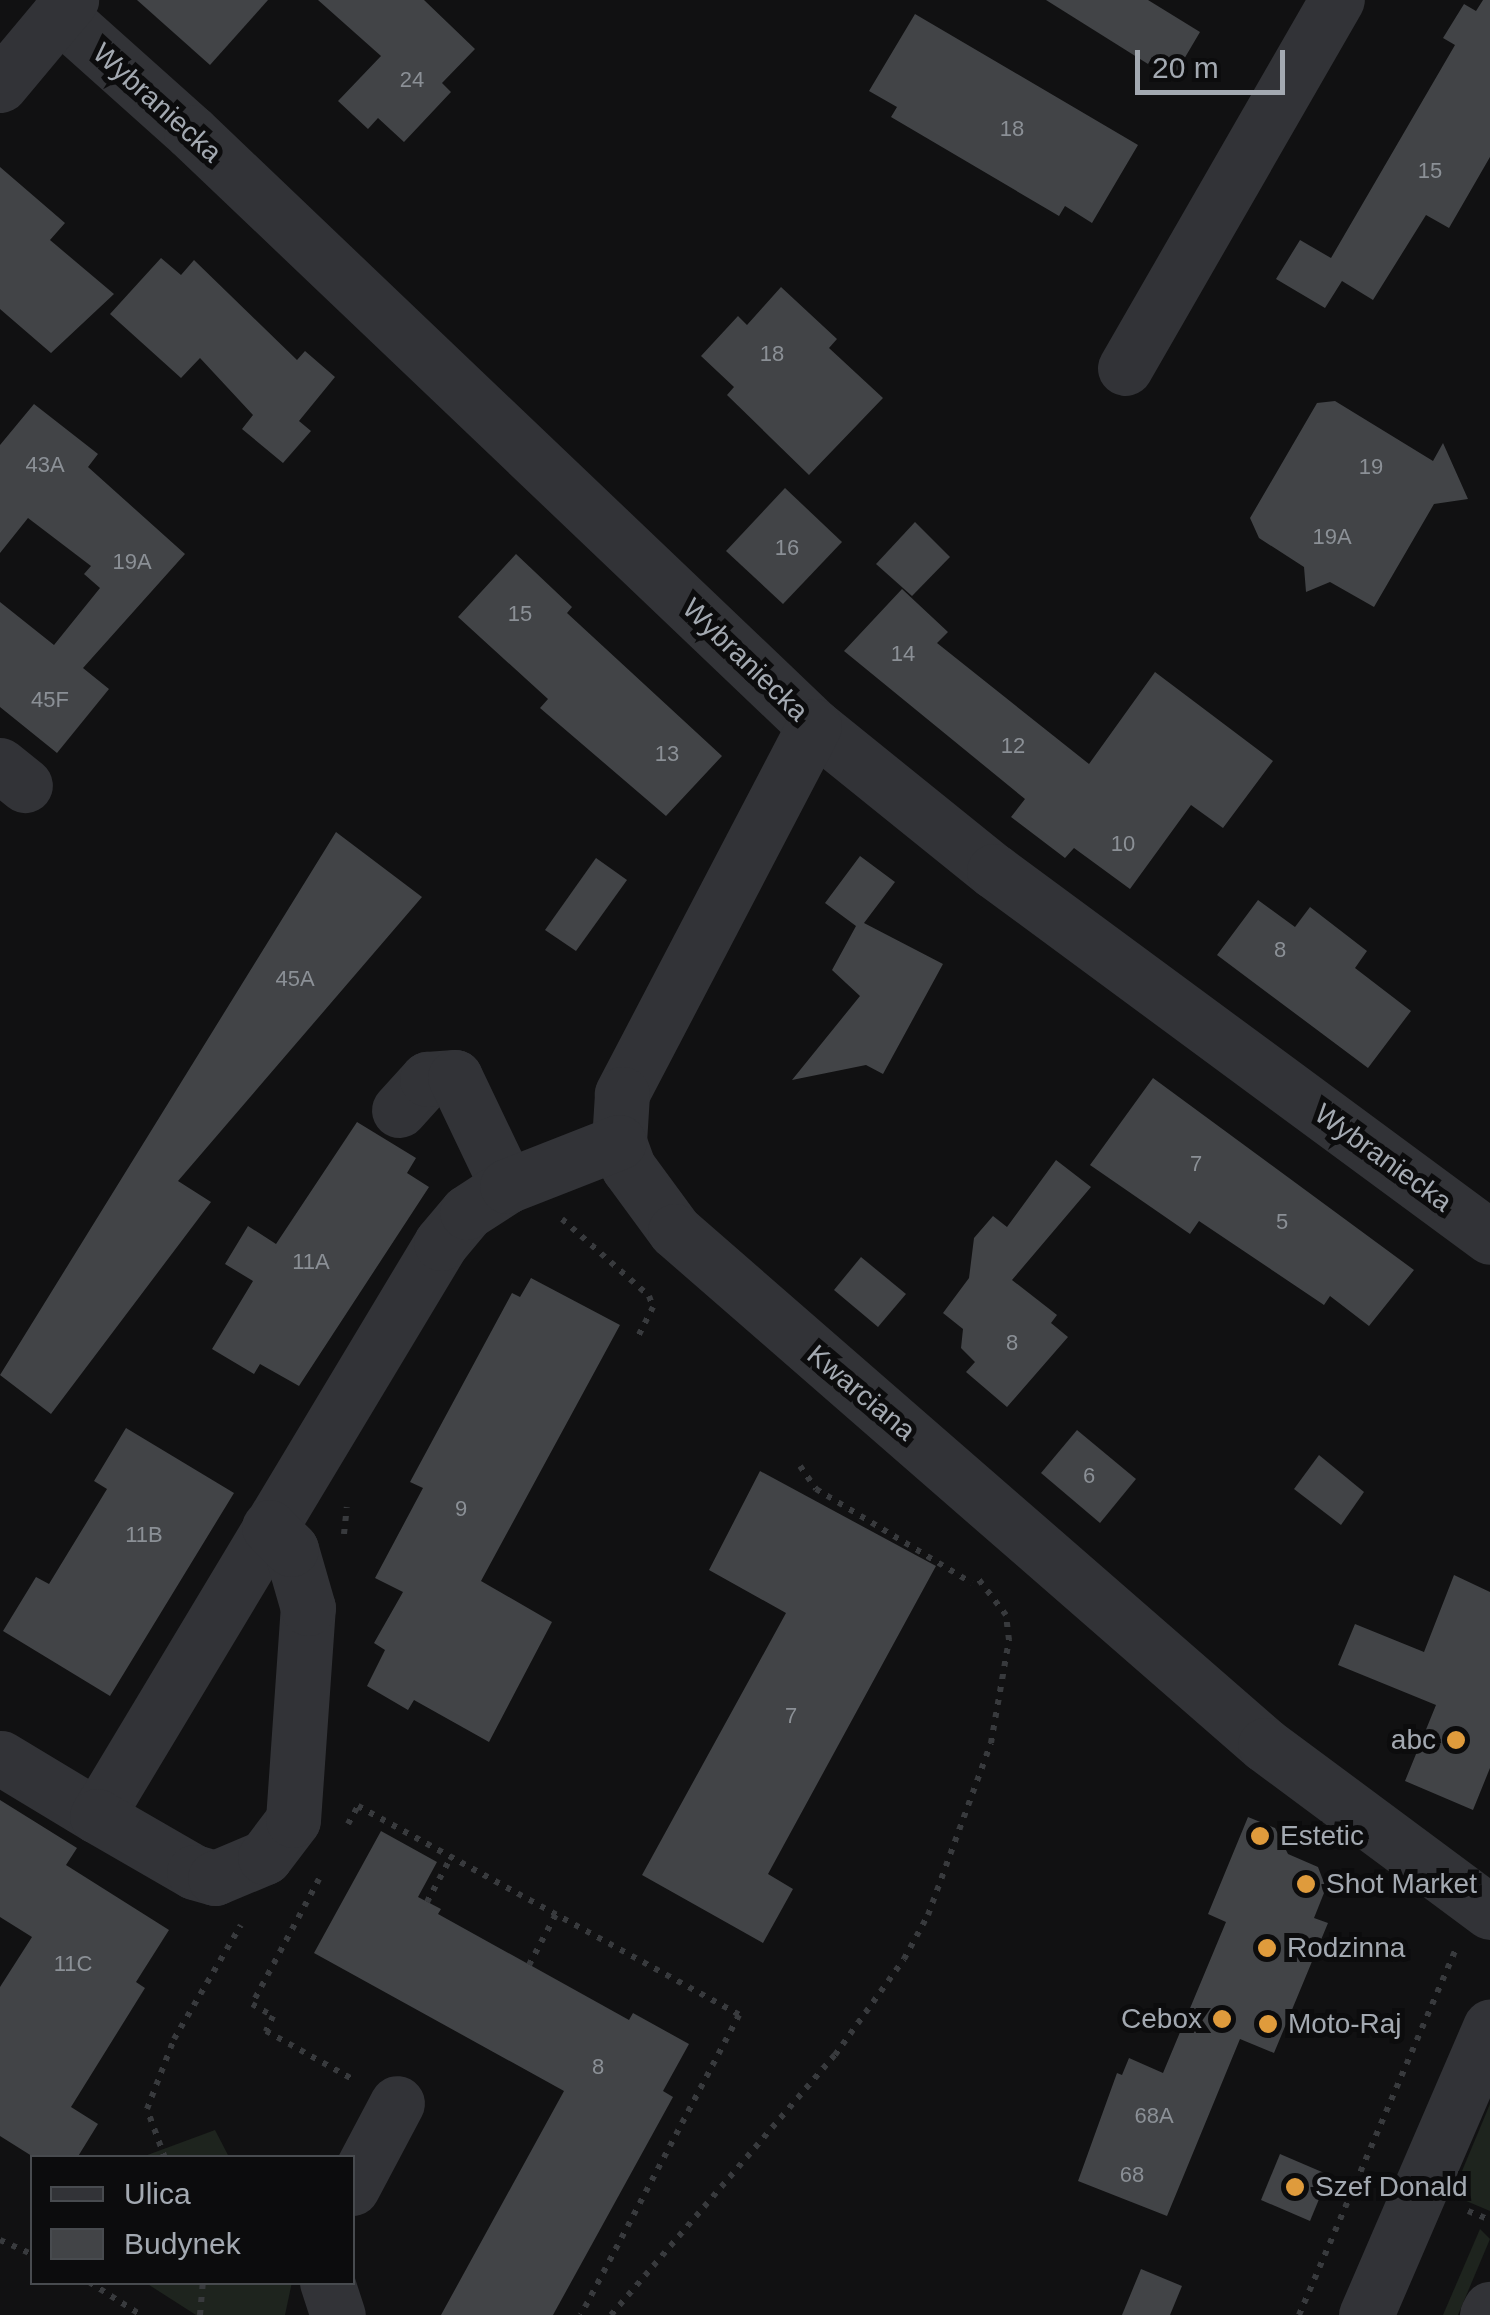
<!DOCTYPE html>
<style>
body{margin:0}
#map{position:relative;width:1490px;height:2315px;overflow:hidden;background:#111112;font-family:Arial,sans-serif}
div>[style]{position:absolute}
.green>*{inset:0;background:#1e241e}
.building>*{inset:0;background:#424447}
.path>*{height:6px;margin-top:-3px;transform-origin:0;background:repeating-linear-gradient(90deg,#383a3d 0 5px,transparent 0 13px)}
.minor>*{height:55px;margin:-27.5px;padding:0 27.5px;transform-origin:27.5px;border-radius:27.5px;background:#323337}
.dots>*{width:28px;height:28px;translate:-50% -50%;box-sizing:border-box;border:5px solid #0c0c0d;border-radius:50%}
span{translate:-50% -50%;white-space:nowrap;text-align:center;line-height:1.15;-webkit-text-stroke:10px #0c0c0d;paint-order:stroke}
.number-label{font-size:22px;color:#8b9096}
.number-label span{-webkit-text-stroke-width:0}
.street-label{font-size:28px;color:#a3a9b1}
.poi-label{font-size:28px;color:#a3a9b1}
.right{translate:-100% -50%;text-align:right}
.left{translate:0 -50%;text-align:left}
.legend{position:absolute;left:30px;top:2155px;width:325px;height:130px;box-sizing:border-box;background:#0c0c0d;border:2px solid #484b4f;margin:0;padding:12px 18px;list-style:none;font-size:30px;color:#a3a9b1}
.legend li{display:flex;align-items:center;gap:20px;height:50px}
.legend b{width:50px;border:2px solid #484b4f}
.scale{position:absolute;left:1135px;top:50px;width:150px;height:45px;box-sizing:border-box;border:5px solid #a3a9b1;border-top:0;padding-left:12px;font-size:30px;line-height:35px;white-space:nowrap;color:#a3a9b1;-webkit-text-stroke:8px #0c0c0d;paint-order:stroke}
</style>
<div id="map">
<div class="green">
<div style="clip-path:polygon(1490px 2104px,1490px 2211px,1452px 2195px)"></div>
<div style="clip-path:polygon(215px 2130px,229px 2157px,142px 2157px)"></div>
<div style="clip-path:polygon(1480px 2229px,1490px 2239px,1458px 2315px,1443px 2315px)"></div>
<div style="clip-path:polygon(292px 2282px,285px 2315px,196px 2315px,146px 2283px)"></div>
</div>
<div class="building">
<div style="clip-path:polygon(137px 0,268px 0,210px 65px)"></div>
<div style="clip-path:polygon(318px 0,424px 0,475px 49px,442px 83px,451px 92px,404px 142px,378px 118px,368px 129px,338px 101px,381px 56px)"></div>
<div style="clip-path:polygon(1046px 0,1148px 0,1200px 32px,1177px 71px,1152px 57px,1148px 64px)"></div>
<div style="clip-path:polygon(1483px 0,1490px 0,1490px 157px,1449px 228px,1426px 215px,1373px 300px,1342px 281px,1325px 308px,1276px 279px,1300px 240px,1331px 258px,1455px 45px,1443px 38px,1464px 4px,1476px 11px)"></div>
<div style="clip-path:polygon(915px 14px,1138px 145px,1092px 223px,1065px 206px,1059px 216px,891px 117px,897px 107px,869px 91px)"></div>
<div style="clip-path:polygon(0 167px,65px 223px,50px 240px,114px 294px,51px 353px,0 309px)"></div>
<div style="clip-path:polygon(161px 258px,181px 275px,194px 260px,297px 360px,305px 351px,335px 377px,299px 421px,311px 431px,283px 463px,242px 429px,253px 415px,200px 358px,181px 378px,110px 314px)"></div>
<div style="clip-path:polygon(781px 287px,837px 339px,829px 348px,883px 398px,809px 475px,727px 395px,734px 387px,701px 356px,738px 316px,747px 325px)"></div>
<div style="clip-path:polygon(1335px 401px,1433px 461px,1443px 443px,1468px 499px,1434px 504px,1374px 607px,1330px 582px,1306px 592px,1304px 567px,1259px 538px,1250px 518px,1317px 403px)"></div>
<div style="clip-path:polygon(34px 404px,98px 454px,88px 467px,185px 554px,83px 668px,109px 689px,57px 753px,0 707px,0 602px,54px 645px,100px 588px,84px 574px,91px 566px,28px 518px,0 553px,0 445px)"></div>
<div style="clip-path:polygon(785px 488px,842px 542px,783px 604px,726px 551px)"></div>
<div style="clip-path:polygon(915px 522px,950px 557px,912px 596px,876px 564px)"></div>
<div style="clip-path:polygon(516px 554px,572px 607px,567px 613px,722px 756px,666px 816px,540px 708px,548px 699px,458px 617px)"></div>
<div style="clip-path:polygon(902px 589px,948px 632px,937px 643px,1089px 764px,1155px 672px,1273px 761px,1223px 828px,1191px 805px,1130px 889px,1074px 848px,1065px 858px,1011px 817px,1025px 799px,844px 651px)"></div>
<div style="clip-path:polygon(336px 832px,422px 897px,178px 1181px,211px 1202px,51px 1414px,0 1375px)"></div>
<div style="clip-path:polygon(860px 856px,895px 882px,864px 923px,943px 964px,883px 1074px,866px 1065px,792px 1080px,860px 996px,832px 970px,856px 926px,825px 903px)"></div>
<div style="clip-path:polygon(596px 858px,627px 880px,576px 951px,545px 930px)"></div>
<div style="clip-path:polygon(1258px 900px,1295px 927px,1310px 907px,1367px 951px,1355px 968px,1411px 1011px,1368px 1068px,1217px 955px)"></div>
<div style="clip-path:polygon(1153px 1078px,1414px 1270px,1369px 1326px,1330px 1296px,1324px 1305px,1199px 1221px,1190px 1234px,1090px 1165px)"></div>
<div style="clip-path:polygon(357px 1122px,416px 1158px,407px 1173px,429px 1187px,299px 1386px,260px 1364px,254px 1374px,212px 1349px,253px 1281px,225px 1264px,248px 1226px,276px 1244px)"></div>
<div style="clip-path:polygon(1056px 1160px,1091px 1187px,1012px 1280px,1057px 1315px,1051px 1323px,1068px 1337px,1007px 1407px,966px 1372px,975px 1362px,961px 1348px,963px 1329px,943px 1313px,969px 1278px,974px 1238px,993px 1216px,1007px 1227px)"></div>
<div style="clip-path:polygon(861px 1257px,906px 1294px,878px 1327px,834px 1290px)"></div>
<div style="clip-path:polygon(531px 1278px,620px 1325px,481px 1581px,552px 1622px,489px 1742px,414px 1700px,408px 1710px,367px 1686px,385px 1650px,374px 1643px,403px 1592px,375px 1578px,423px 1488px,410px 1482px,512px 1293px,520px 1297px)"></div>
<div style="clip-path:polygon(126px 1428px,234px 1493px,110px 1696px,3px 1631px,36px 1577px,49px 1584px,107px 1489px,94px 1481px)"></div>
<div style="clip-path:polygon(1077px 1430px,1136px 1479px,1100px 1523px,1041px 1473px)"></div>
<div style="clip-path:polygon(1319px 1455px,1364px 1492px,1341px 1525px,1294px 1489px)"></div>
<div style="clip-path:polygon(760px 1471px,936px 1566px,768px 1874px,793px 1889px,763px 1943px,642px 1875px,786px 1613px,709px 1570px)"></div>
<div style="clip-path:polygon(1454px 1575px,1490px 1592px,1490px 1768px,1473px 1810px,1405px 1781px,1436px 1705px,1338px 1665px,1355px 1624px,1424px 1652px)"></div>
<div style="clip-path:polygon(0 1800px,77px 1848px,66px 1865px,169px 1930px,136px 1982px,145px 1988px,71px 2107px,98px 2124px,77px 2158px,35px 2158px,0 2136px,0 1987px,32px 1937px,0 1917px)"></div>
<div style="clip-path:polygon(1248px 1817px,1275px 1828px,1288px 1854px,1318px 1867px,1326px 1888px,1314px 1918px,1328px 1923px,1274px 2053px,1240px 2039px,1167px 2216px,1078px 2181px,1117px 2073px,1122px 2075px,1129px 2058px,1163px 2073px,1226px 1922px,1208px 1914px)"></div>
<div style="clip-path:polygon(381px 1831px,437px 1862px,418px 1897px,441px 1909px,438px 1914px,629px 2020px,633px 2013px,689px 2044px,663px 2091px,673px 2097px,553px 2315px,441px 2315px,564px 2091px,314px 1953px)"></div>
<div style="clip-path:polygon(1280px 2154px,1329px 2175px,1310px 2221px,1261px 2200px)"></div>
<div style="clip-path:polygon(1141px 2269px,1182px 2286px,1170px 2315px,1122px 2315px)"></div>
</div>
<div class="path">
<div style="left:562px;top:1219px;width:116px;rotate:41.5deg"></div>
<div style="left:649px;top:1296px;width:12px;rotate:70deg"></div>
<div style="left:653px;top:1307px;width:38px;rotate:117deg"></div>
<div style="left:800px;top:1466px;width:28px;rotate:55deg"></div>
<div style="left:816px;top:1489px;width:182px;rotate:31.1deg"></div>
<div style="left:344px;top:1534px;width:27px;rotate:-84deg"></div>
<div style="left:348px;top:1824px;width:21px;rotate:-61deg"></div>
<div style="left:358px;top:1806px;width:435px;rotate:28.7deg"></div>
<div style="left:739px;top:2015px;width:339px;rotate:117.8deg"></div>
<div style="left:319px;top:1879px;width:142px;rotate:118.2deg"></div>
<div style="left:252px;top:2004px;width:24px;rotate:30deg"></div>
<div style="left:273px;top:2016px;width:17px;rotate:115deg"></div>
<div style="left:266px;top:2031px;width:101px;rotate:29.1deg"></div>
<div style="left:427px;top:1902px;width:51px;rotate:-61.9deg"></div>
<div style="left:529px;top:1965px;width:58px;rotate:-62.1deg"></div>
<div style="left:165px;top:2158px;width:52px;rotate:-110.2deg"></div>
<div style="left:147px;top:2109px;width:75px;rotate:-68.9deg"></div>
<div style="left:174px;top:2039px;width:132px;rotate:-59.6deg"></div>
<div style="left:1468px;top:2211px;width:24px;rotate:22deg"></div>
<div style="left:0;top:2240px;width:35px;rotate:24deg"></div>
<div style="left:89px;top:2282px;width:62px;rotate:32.4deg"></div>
<div style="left:200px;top:2315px;width:33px;rotate:-85deg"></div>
<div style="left:611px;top:2315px;width:343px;rotate:-49.3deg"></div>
<div style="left:835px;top:2055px;width:118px;rotate:-54.3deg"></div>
<div style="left:904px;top:1959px;width:50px;rotate:-61.4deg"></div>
<div style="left:928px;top:1915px;width:183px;rotate:-69.9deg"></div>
<div style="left:991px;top:1743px;width:105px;rotate:-80.1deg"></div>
<div style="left:1009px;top:1640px;width:25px;rotate:-97deg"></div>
<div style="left:1006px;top:1615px;width:49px;rotate:-127.6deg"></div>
<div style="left:1299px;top:2315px;width:396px;rotate:-66.8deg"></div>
</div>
<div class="minor">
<div style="left:59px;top:14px;width:177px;rotate:41.8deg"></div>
<div style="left:191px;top:132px;width:861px;rotate:43.63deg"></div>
<div style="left:814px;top:726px;width:231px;rotate:38.9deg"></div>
<div style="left:994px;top:871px;width:616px;rotate:36.42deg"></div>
<div style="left:0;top:85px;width:111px;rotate:-50.1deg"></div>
<div style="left:1125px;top:368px;width:425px;rotate:-60.1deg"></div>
<div style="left:814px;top:726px;width:415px;rotate:117.6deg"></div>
<div style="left:622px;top:1094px;width:48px;rotate:93.6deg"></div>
<div style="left:619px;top:1142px;width:27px;rotate:70deg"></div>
<div style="left:628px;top:1167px;width:79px;rotate:53.7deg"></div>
<div style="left:675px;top:1231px;width:782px;rotate:41.06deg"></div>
<div style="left:1265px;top:1745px;width:280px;rotate:36.6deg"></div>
<div style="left:0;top:765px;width:32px;rotate:39deg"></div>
<div style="left:399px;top:1110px;width:42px;rotate:-47.9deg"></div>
<div style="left:427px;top:1079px;width:28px;rotate:-4deg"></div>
<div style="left:455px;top:1077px;width:121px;rotate:64.5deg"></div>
<div style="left:1px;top:1758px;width:112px;rotate:31.1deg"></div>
<div style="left:97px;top:1816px;width:668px;rotate:-59.02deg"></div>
<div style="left:441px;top:1243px;width:40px;rotate:-50deg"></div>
<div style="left:467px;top:1212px;width:48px;rotate:-33deg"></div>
<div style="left:507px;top:1186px;width:120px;rotate:-21.4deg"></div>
<div style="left:97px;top:1816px;width:112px;rotate:30deg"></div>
<div style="left:194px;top:1872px;width:22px;rotate:16deg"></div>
<div style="left:215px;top:1878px;width:54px;rotate:-22.8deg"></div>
<div style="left:265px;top:1857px;width:46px;rotate:-52.9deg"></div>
<div style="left:293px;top:1820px;width:213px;rotate:-86deg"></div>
<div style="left:308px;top:1608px;width:61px;rotate:-106.1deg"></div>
<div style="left:291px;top:1549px;width:31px;rotate:-135deg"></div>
<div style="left:352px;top:2188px;width:96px;rotate:-62.1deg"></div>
<div style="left:327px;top:2282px;width:35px;rotate:72deg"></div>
<div style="left:1366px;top:2315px;width:314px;rotate:-66.7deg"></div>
<div style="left:1487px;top:2315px;width:7px;rotate:-63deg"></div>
</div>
<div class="dots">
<div style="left:1456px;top:1740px;background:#df9b3c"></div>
<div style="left:1260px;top:1836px;background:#df9b3c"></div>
<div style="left:1306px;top:1884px;background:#df9b3c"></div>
<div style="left:1267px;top:1948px;background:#df9b3c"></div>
<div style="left:1222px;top:2019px;background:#df9b3c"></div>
<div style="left:1268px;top:2024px;background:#df9b3c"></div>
<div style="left:1295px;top:2187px;background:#df9b3c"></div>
</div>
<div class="number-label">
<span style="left:412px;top:80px">24</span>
<span style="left:1012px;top:129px">18</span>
<span style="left:1430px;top:171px">15</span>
<span style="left:772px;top:354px">18</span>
<span style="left:45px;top:465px">43A</span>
<span style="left:1371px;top:467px">19</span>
<span style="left:1332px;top:537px">19A</span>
<span style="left:787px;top:548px">16</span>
<span style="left:132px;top:562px">19A</span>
<span style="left:520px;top:614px">15</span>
<span style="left:903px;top:654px">14</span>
<span style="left:50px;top:700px">45F</span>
<span style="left:1013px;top:746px">12</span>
<span style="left:667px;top:754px">13</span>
<span style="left:1123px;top:844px">10</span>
<span style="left:1280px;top:950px">8</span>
<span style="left:295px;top:979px">45A</span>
<span style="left:1196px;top:1164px">7</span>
<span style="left:1282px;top:1222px">5</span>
<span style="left:311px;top:1262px">11A</span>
<span style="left:1012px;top:1343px">8</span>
<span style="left:1089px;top:1476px">6</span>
<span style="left:461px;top:1509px">9</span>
<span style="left:144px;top:1535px">11B</span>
<span style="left:791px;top:1716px">7</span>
<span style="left:73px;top:1964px">11C</span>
<span style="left:598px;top:2067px">8</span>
<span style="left:1154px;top:2116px">68A</span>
<span style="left:1132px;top:2175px">68</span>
</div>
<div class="street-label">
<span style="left:157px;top:103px;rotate:42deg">Wybraniecka</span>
<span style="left:745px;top:660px;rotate:44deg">Wybraniecka</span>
<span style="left:1383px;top:1158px;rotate:36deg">Wybraniecka</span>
<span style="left:861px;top:1393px;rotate:40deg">Kwarciana</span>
</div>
<div class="poi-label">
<span class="right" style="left:1436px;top:1740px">abc</span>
<span class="left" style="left:1280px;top:1836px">Estetic</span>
<span class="left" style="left:1326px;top:1884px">Shot Market</span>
<span class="left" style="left:1287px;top:1948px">Rodzinna</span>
<span class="right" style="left:1202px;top:2019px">Cebox</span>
<span class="left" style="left:1288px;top:2024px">Moto-Raj</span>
<span class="left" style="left:1315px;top:2187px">Szef Donald</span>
</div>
<ul class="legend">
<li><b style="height:12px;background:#323337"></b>Ulica</li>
<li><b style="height:28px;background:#424447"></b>Budynek</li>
</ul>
<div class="scale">20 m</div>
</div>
